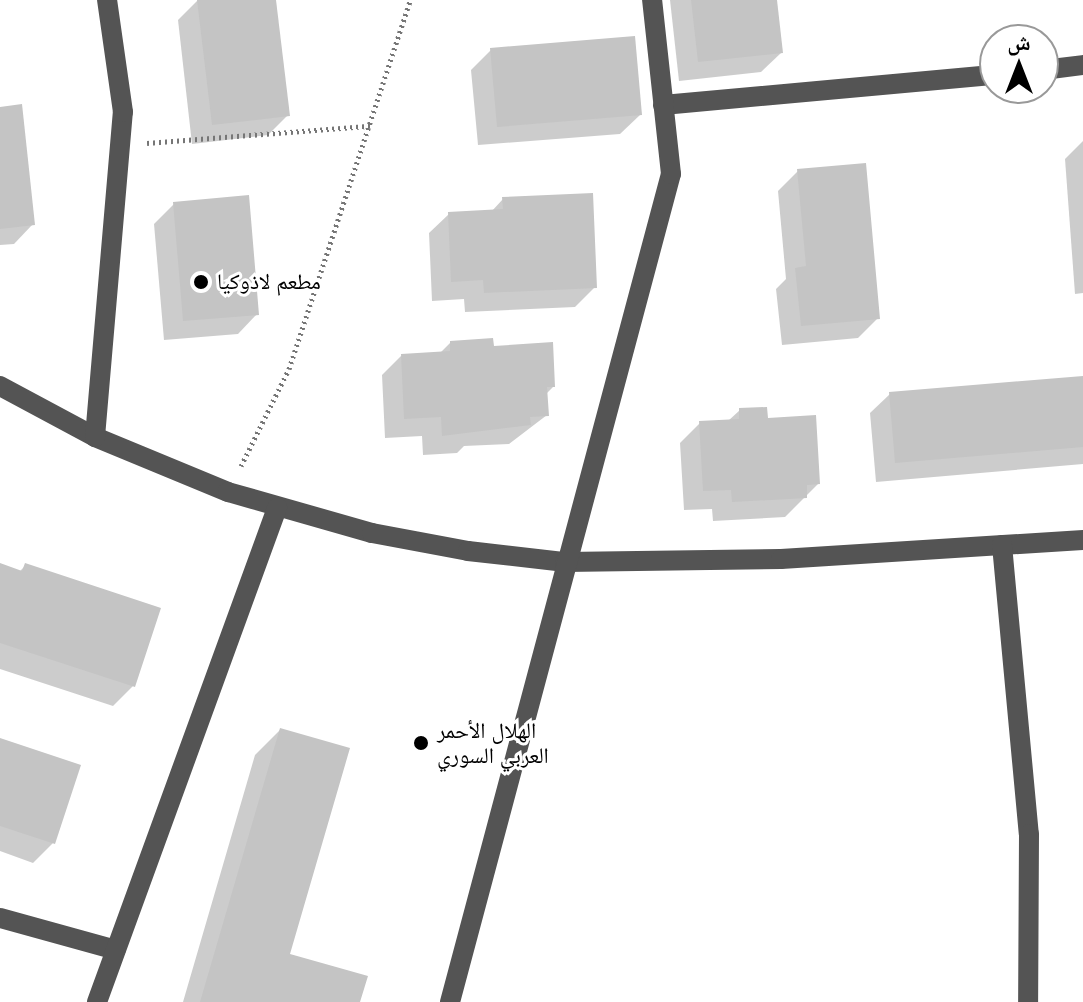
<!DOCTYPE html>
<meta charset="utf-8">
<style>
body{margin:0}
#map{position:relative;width:1083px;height:1002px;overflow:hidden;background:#fff;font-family:"PT Sans","Noto Naskh Arabic",sans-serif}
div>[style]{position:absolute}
.shadow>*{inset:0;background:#0003}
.building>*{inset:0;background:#c4c4c4}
.path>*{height:5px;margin-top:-2.5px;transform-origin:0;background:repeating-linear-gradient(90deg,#767676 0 2px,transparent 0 6px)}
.minor>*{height:20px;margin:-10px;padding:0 10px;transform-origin:10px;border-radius:10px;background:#545454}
.dots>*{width:22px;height:22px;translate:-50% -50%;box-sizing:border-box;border:4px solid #fff;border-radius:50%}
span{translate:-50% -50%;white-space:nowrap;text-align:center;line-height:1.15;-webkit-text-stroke:6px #fff;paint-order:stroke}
.poi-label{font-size:22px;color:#000}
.left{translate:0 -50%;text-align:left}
.north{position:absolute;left:979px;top:24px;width:80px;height:80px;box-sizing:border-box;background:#fff;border:2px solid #999;border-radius:50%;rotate:0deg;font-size:22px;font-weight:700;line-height:32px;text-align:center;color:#000}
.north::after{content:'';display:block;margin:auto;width:28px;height:36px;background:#000;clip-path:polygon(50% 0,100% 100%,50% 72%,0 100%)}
</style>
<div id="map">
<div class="shadow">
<div style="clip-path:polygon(198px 0,274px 0,288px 115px,268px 135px,192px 144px,178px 20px)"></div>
<div style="clip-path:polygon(670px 0,775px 0,781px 53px,761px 72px,679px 81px)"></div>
<div style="clip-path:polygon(491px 50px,640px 115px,620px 134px,478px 145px,471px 70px)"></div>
<div style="clip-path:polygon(0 109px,33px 224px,14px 244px,0 245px)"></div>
<div style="clip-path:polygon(1083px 141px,1083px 293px,1075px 294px,1065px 159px)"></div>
<div style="clip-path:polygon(798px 171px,878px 318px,858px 338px,782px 345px,776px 289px,786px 279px,778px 191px)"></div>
<div style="clip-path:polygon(503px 199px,595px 287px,575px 307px,465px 312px,464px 299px,432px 301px,429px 233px,449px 214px,491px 212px)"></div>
<div style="clip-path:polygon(174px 204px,257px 314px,238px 334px,164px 340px,154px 224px)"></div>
<div style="clip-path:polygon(451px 342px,492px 348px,553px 387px,546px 394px,547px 415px,509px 444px,464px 446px,457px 453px,423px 455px,422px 436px,385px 438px,382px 375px,401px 356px,440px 353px)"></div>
<div style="clip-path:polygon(1083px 378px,1083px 464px,876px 482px,870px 413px,890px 394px)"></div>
<div style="clip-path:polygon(740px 410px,766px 420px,818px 484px,785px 517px,713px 521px,712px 509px,684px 510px,680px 443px,700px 423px,728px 421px)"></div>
<div style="clip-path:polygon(0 565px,19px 572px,25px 566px,133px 686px,113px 706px,0 669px)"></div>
<div style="clip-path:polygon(280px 730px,288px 955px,358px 1002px,183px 1002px,255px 755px)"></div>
<div style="clip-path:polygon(0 740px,53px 843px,33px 863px,0 851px)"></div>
</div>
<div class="building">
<div style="clip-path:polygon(197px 0,276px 0,290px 116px,212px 125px)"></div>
<div style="clip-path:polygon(691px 0,777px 0,783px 53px,698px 62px)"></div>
<div style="clip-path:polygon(635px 36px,642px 115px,497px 127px,490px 48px)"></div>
<div style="clip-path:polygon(22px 104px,35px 225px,0 229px,0 107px)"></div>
<div style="clip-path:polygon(866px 163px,880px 319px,801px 326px,795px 268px,806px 266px,797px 169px)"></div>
<div style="clip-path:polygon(593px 193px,597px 288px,484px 293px,483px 280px,451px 282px,448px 212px,503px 209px,502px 197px)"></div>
<div style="clip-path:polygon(249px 195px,259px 315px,183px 321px,173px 202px)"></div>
<div style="clip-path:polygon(493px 338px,494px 346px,553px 342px,555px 387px,547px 387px,549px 416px,530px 417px,531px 425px,442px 436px,441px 417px,404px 419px,401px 354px,450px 351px,450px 341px)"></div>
<div style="clip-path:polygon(1083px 376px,1083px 447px,895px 463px,889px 392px)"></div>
<div style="clip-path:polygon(767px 407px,768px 418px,816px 415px,820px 484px,807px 485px,807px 498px,732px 502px,731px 490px,703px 491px,699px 421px,739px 419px,739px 408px)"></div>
<div style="clip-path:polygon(0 563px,22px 571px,25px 563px,161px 608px,135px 687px,0 643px)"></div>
<div style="clip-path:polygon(280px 728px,350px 748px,290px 954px,368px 976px,360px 1002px,200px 1002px)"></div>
<div style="clip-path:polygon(0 738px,81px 765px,55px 844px,0 826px)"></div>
</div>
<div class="path">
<div style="left:147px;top:143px;width:224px;rotate:-4.4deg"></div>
<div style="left:241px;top:466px;width:108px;rotate:-63.7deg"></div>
<div style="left:289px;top:369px;width:388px;rotate:-71.8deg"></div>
</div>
<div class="minor">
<div style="left:1043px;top:70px;width:40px;rotate:-7.1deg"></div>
<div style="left:663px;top:105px;width:333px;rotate:-5.2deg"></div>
<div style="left:0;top:386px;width:108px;rotate:28.2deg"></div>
<div style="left:95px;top:437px;width:144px;rotate:22.5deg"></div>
<div style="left:228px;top:492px;width:150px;rotate:15.9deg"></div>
<div style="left:372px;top:533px;width:98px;rotate:10.6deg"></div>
<div style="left:468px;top:551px;width:98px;rotate:6.5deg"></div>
<div style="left:565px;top:562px;width:216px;rotate:-0.8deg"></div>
<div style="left:781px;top:559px;width:303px;rotate:-3.6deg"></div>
<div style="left:95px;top:437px;width:326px;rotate:-85.1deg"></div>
<div style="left:123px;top:112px;width:113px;rotate:-98.1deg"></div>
<div style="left:1002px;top:545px;width:290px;rotate:84.7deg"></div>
<div style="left:1029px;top:834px;width:168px;rotate:90.3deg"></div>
<div style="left:0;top:918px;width:120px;rotate:15.4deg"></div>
<div style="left:97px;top:1002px;width:526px;rotate:-69.98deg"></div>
<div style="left:450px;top:1002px;width:857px;rotate:-75.06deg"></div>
<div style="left:671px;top:174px;width:175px;rotate:-96.2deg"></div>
</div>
<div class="dots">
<div style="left:201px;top:282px;background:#000"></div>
<div style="left:421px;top:743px;background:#000"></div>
</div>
<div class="poi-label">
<span class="left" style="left:217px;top:282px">مطعم لاذوكيا</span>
<span class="left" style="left:437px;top:743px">الهلال الأحمر<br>العربي السوري</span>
</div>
<div class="north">ش</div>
</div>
